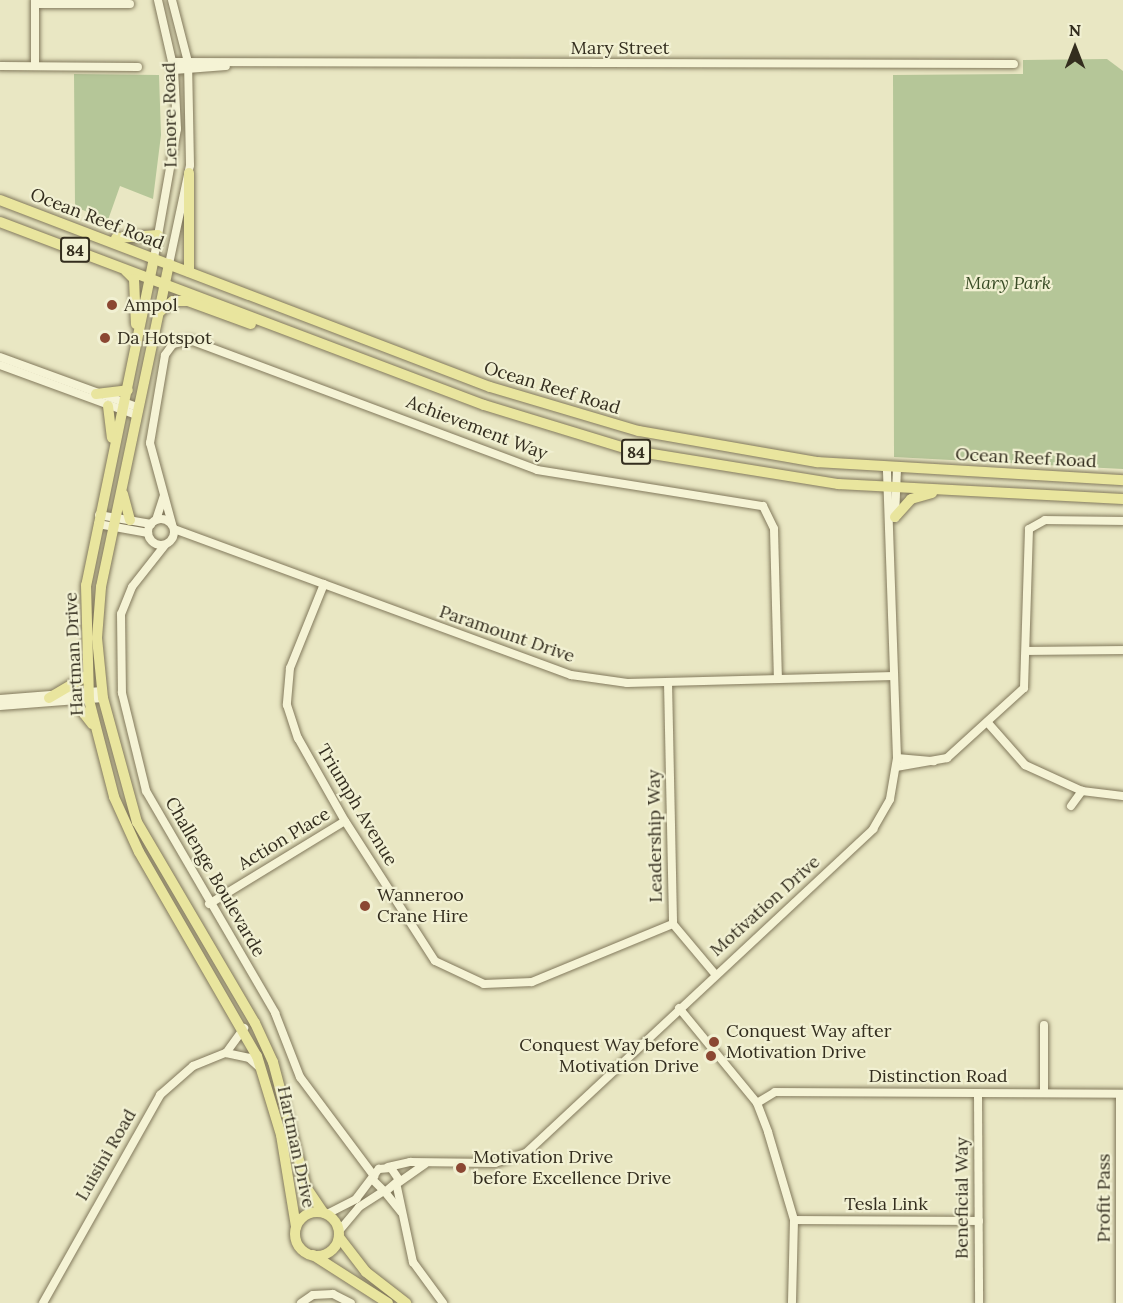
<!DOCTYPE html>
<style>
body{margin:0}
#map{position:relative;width:1123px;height:1303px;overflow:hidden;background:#e9e7c3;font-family:Lora,serif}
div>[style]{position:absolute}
.green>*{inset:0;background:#b5c698}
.roads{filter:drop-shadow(0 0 2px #82795c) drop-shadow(0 0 2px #82795c)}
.minor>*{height:8px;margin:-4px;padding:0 4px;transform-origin:4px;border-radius:4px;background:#f5f3d5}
.minor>.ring{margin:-4px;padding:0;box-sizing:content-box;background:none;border:8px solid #f5f3d5;border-radius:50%}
.major>*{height:10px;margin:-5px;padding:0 5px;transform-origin:5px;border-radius:5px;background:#e9e59e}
.major>.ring{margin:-5px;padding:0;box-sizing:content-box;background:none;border:10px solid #e9e59e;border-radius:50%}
.dots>*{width:16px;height:16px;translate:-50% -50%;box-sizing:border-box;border:3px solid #f1f0d2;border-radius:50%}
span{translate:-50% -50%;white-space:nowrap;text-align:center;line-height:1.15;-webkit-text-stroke:4.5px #f1f0d2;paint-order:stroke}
.shield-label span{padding:2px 4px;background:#f1f0d2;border:2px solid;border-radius:4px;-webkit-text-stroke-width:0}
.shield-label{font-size:16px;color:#332d1e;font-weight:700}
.street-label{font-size:18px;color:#332d1e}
.park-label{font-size:18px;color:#3a4d27;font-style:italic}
.poi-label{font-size:18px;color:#332d1e}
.left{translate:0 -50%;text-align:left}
.right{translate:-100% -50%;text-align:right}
.north{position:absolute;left:1045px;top:18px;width:60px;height:60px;-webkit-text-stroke:4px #f1f0d2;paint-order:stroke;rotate:0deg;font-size:16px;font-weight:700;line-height:24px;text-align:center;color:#332d1e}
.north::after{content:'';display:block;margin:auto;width:21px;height:27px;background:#332d1e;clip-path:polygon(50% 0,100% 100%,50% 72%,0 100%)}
</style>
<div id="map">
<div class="green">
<div style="clip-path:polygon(1107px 59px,1123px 71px,1123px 469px,894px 457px,893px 75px,1023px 74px,1023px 60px)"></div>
<div style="clip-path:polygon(74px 74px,159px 75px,161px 135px,153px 199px,120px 186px,108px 220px,75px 207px)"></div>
</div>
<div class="roads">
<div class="minor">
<div style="left:35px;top:4px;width:95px"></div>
<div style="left:172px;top:62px;width:842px;rotate:0.14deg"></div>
<div style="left:0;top:66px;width:138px;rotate:0.4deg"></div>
<div style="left:35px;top:66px;width:66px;rotate:-90deg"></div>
<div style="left:174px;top:70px;width:52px;rotate:-4.4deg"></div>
<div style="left:154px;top:258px;width:131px;rotate:-79.9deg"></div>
<div style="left:177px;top:129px;width:59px;rotate:-92.9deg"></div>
<div style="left:174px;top:70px;width:72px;rotate:-102.9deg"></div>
<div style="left:169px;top:264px;width:101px;rotate:-78deg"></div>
<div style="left:190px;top:165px;width:103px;rotate:-91.1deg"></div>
<div style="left:188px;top:62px;width:64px;rotate:-104.5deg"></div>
<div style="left:0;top:357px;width:148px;rotate:20.1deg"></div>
<div style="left:0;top:365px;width:146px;rotate:20.1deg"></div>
<div style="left:99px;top:515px;width:53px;rotate:9.8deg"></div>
<div style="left:895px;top:518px;width:50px;rotate:-87.7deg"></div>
<div class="ring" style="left:148px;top:519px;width:18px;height:18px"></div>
<div style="left:156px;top:520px;width:25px;rotate:-72deg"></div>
<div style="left:98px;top:524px;width:51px;rotate:10.2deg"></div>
<div style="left:172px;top:524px;width:84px;rotate:-105.2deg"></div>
<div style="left:150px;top:443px;width:89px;rotate:-80.3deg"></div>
<div style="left:165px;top:355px;width:14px;rotate:-54deg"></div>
<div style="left:173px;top:344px;width:17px;rotate:-13deg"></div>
<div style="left:190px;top:340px;width:371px;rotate:20.5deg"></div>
<div style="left:537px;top:470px;width:229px;rotate:9.1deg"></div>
<div style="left:763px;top:506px;width:25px;rotate:64deg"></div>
<div style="left:774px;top:529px;width:149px;rotate:88.5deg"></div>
<div style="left:174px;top:529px;width:423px;rotate:20.2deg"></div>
<div style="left:571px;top:675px;width:57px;rotate:8.1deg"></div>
<div style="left:627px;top:683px;width:267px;rotate:-1.5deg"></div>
<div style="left:165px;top:545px;width:53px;rotate:128.2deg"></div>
<div style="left:132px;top:587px;width:29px;rotate:112deg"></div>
<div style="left:121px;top:614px;width:79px;rotate:89.3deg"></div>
<div style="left:122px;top:693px;width:101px;rotate:76.2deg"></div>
<div style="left:146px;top:791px;width:257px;rotate:59.8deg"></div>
<div style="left:275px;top:1013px;width:69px;rotate:68.7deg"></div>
<div style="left:300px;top:1077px;width:124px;rotate:53.2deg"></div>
<div style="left:324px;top:584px;width:91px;rotate:112deg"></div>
<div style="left:290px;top:668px;width:37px;rotate:95deg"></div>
<div style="left:287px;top:705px;width:35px;rotate:72deg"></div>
<div style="left:298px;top:738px;width:95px;rotate:60.5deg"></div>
<div style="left:345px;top:821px;width:166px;rotate:57.3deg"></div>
<div style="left:435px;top:961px;width:54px;rotate:25.1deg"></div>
<div style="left:484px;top:984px;width:48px;rotate:-2.4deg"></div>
<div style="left:532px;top:982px;width:152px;rotate:-22.4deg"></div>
<div style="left:1026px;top:651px;width:97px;rotate:-0.6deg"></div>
<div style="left:668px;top:682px;width:242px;rotate:88.8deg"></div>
<div style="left:673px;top:924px;width:65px;rotate:50deg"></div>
<div style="left:0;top:699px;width:102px;rotate:-4.5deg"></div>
<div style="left:0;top:706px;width:103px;rotate:-4.4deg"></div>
<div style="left:988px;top:723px;width:56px;rotate:48.6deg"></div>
<div style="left:1025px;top:765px;width:63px;rotate:24.5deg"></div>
<div style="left:1082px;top:791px;width:41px;rotate:7deg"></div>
<div style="left:897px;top:758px;width:37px;rotate:5deg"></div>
<div style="left:896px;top:767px;width:52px;rotate:-10deg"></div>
<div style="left:947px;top:758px;width:104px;rotate:-42.3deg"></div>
<div style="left:1024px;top:688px;width:159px;rotate:-88.2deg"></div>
<div style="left:1029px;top:529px;width:18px;rotate:-29deg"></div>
<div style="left:1045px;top:520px;width:78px;rotate:0.7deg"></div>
<div style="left:1071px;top:806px;width:19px;rotate:-54deg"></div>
<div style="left:209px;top:904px;width:159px;rotate:-31.4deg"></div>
<div style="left:679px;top:1008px;width:123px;rotate:50.6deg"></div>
<div style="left:757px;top:1103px;width:31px;rotate:69deg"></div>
<div style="left:768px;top:1132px;width:92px;rotate:73.5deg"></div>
<div style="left:794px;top:1220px;width:83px;rotate:91.4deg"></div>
<div style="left:1044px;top:1025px;width:68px;rotate:90deg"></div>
<div style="left:226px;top:1053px;width:24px;rotate:12deg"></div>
<div style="left:249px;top:1058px;width:15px;rotate:42deg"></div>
<div style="left:978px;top:1093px;width:210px;rotate:89.7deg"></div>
<div style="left:1120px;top:1094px;width:209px;rotate:90deg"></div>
<div style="left:757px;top:1103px;width:21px;rotate:-31deg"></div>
<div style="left:775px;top:1092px;width:348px;rotate:0.3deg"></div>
<div style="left:388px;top:1167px;width:23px;rotate:-13deg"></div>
<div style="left:410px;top:1162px;width:85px;rotate:0.7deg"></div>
<div style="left:495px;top:1163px;width:33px;rotate:-18deg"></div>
<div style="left:526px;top:1153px;width:475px;rotate:-43deg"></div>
<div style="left:873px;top:829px;width:34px;rotate:-60deg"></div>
<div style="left:890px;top:799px;width:42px;rotate:-80.3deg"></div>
<div style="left:897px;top:758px;width:290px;rotate:-92deg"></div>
<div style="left:398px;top:1183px;width:33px;rotate:-35deg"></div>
<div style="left:397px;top:1187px;width:77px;rotate:78deg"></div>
<div style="left:413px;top:1262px;width:51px;rotate:53.8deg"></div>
<div style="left:385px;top:1192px;width:26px;rotate:51deg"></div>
<div style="left:327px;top:1214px;width:33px;rotate:-27deg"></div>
<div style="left:356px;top:1199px;width:38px;rotate:-53deg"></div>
<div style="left:379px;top:1169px;width:12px;rotate:-5deg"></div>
<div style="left:391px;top:1168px;width:14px;rotate:56deg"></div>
<div style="left:399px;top:1180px;width:18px;rotate:139deg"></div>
<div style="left:385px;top:1192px;width:17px;rotate:-135deg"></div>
<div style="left:794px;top:1220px;width:185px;rotate:0.3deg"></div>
<div style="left:339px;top:1231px;width:31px;rotate:-50deg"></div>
<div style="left:359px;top:1207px;width:27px;rotate:-33deg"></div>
<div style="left:43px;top:1303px;width:239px;rotate:-60.6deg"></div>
<div style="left:160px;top:1095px;width:44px;rotate:-41.3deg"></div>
<div style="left:193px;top:1066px;width:35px;rotate:-22deg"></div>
<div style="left:226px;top:1053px;width:31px;rotate:-54deg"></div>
<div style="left:301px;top:1303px;width:14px;rotate:-34deg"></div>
<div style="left:313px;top:1295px;width:20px;rotate:-3deg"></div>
<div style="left:333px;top:1294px;width:20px;rotate:27deg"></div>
</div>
<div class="major">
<div style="left:0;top:200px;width:524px;rotate:20.89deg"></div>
<div style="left:490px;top:387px;width:155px;rotate:16.5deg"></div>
<div style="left:639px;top:431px;width:181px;rotate:9.9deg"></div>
<div style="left:817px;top:462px;width:307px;rotate:3.4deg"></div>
<div style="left:0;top:222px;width:517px;rotate:20.71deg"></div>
<div style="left:484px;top:405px;width:157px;rotate:17deg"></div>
<div style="left:634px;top:451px;width:207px;rotate:9.2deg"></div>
<div style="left:838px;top:484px;width:285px;rotate:3deg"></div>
<div style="left:116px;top:238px;width:42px;rotate:-4.1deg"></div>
<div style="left:154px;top:258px;width:334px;rotate:101.7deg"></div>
<div style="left:86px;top:585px;width:115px;rotate:88.5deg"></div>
<div style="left:89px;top:700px;width:100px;rotate:75.5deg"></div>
<div style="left:114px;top:797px;width:60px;rotate:65.6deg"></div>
<div style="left:139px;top:852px;width:236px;rotate:60deg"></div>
<div style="left:257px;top:1056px;width:83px;rotate:73.1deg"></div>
<div style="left:281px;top:1135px;width:93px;rotate:80.7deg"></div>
<div style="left:169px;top:264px;width:330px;rotate:101.9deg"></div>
<div style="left:101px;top:587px;width:51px;rotate:94.5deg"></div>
<div style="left:97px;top:638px;width:60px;rotate:84.3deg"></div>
<div style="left:103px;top:698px;width:129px;rotate:74.7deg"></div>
<div style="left:137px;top:822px;width:233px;rotate:59.6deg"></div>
<div style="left:255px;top:1023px;width:43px;rotate:65.2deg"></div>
<div style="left:273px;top:1062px;width:129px;rotate:75.2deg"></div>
<div style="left:306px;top:1187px;width:30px;rotate:56deg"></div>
<div style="left:126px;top:271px;width:11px;rotate:45deg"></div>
<div style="left:134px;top:279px;width:45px;rotate:87.5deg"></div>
<div style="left:189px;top:272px;width:99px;rotate:-90deg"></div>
<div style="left:158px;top:313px;width:19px;rotate:-39deg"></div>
<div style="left:173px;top:301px;width:15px"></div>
<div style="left:188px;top:301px;width:67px;rotate:20.1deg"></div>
<div style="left:96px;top:394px;width:32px;rotate:-7deg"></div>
<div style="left:108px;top:406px;width:32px;rotate:83deg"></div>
<div style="left:123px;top:494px;width:27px;rotate:75deg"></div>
<div style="left:895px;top:517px;width:24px;rotate:-48deg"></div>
<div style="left:911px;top:499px;width:22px;rotate:-16deg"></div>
<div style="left:49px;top:698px;width:45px;rotate:-30.5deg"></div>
<div style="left:75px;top:702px;width:28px;rotate:52deg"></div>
<div class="ring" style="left:295px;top:1212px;width:34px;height:34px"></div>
<div style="left:339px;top:1237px;width:44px;rotate:52.4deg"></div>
<div style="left:366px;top:1272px;width:51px;rotate:37.8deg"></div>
<div style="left:313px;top:1255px;width:89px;rotate:32.6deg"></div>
</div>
</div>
<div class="dots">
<div style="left:112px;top:305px;background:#8b4732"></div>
<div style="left:105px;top:338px;background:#8b4732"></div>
<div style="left:365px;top:906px;background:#8b4732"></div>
<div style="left:714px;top:1042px;background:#8b4732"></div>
<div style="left:711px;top:1056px;background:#8b4732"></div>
<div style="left:461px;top:1168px;background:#8b4732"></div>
</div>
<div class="shield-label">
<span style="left:75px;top:250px">84</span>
<span style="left:636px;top:452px">84</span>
</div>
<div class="street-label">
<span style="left:620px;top:48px">Mary Street</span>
<span style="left:170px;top:115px;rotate:-91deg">Lenore Road</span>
<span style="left:97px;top:219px;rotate:21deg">Ocean Reef Road</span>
<span style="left:552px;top:388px;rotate:17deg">Ocean Reef Road</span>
<span style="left:477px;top:428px;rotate:21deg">Achievement Way</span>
<span style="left:1026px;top:458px;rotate:3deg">Ocean Reef Road</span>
<span style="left:507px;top:634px;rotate:19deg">Paramount Drive</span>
<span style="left:74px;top:654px;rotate:-93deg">Hartman Drive</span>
<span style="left:357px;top:805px;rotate:59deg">Triumph Avenue</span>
<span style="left:655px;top:836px;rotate:-91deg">Leadership Way</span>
<span style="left:284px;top:839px;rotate:-31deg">Action Place</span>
<span style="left:215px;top:877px;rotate:60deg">Challenge Boulevarde</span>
<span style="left:765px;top:906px;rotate:-42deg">Motivation Drive</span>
<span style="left:938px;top:1076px">Distinction Road</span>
<span style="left:296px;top:1147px;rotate:78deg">Hartman Drive</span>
<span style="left:106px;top:1155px;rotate:-60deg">Luisini Road</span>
<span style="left:962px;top:1198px;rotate:-90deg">Beneficial Way</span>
<span style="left:1104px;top:1198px;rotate:-90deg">Profit Pass</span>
<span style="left:886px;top:1204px">Tesla Link</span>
</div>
<div class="park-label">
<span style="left:1008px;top:283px">Mary Park</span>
</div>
<div class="poi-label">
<span class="left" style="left:124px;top:305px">Ampol</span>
<span class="left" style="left:117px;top:338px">Da Hotspot</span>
<span class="left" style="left:377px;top:906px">Wanneroo<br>Crane Hire</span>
<span class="left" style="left:726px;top:1042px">Conquest Way after<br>Motivation Drive</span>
<span class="right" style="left:699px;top:1056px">Conquest Way before<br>Motivation Drive</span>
<span class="left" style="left:473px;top:1168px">Motivation Drive<br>before Excellence Drive</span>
</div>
<div class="north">N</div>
</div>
